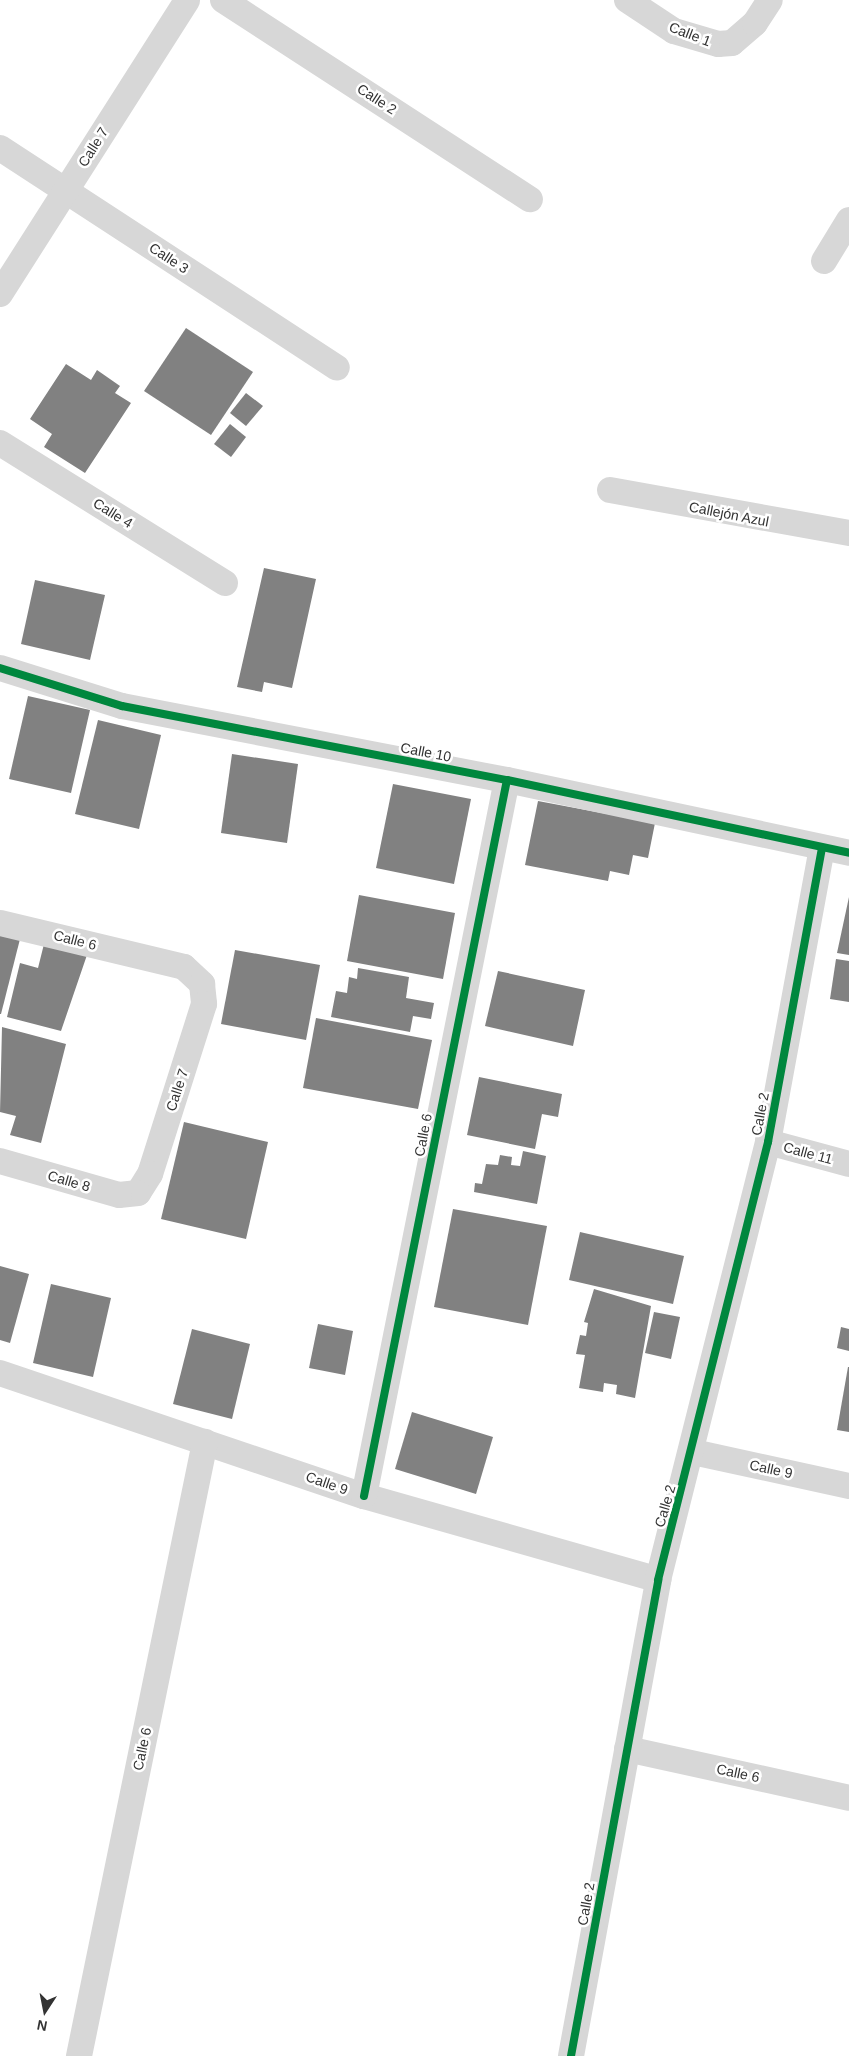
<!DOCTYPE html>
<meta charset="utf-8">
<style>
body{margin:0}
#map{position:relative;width:849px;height:2056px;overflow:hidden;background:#fff;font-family:Arial,sans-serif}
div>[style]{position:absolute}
.building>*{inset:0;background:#818181}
.street>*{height:26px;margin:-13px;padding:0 13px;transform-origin:13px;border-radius:13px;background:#d7d7d7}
.cycleway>*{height:8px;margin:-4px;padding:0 4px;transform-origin:4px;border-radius:4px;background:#00873e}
span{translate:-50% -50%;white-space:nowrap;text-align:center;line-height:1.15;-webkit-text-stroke:5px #fff;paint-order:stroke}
.street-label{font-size:14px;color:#333}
.north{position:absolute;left:20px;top:1986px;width:50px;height:50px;-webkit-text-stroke:4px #fff;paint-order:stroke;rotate:191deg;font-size:14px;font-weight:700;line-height:20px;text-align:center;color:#333}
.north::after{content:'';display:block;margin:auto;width:18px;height:22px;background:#333;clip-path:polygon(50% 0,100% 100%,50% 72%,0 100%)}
</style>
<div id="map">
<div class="building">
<div style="clip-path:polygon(186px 328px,253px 372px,211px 435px,144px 391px)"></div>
<div style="clip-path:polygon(66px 364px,91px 380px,97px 370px,120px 386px,115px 393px,131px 403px,85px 473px,44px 447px,52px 434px,30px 419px)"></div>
<div style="clip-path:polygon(246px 393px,263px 406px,246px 426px,230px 413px)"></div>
<div style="clip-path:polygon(230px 424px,246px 437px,231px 457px,214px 444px)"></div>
<div style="clip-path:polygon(264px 568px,316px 579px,292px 688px,264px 682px,262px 692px,237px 687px)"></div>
<div style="clip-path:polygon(35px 580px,105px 595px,90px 660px,21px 644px)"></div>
<div style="clip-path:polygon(28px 696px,90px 710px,71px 793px,9px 779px)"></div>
<div style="clip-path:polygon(98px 720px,161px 735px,139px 829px,75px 814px)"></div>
<div style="clip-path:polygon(232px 754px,298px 764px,287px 843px,221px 833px)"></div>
<div style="clip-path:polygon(393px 784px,471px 799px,454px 884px,376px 868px)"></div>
<div style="clip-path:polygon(538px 801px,655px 823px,648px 858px,633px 855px,629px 875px,610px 871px,608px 881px,525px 865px)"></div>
<div style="clip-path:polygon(359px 895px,455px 913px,443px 979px,347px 961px)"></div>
<div style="clip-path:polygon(849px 897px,849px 955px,837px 953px)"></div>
<div style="clip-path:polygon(0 934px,20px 939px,1px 1014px,0 1014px)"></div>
<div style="clip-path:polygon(44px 944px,87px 955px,61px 1031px,7px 1017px,20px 963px,38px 968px)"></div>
<div style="clip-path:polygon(235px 950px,320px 965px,306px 1040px,221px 1024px)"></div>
<div style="clip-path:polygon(836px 959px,849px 961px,849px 1002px,830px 999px)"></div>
<div style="clip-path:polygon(358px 968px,409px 977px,406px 998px,434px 1003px,431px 1019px,413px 1016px,410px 1032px,331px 1017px,336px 991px,347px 993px,349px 977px,357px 979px)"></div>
<div style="clip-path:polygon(498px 971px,585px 990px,573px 1046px,485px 1026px)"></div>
<div style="clip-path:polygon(316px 1018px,432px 1040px,418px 1109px,303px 1088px)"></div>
<div style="clip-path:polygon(2px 1027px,66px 1044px,41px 1143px,10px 1135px,16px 1116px,0 1112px)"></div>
<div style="clip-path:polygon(479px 1077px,562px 1094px,558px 1117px,542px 1114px,535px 1149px,467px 1135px)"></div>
<div style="clip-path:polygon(184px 1122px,268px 1142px,246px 1239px,161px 1219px)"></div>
<div style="clip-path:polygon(523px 1151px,546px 1156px,537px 1204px,474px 1192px,475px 1183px,482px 1184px,486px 1164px,498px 1165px,500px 1155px,512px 1157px,511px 1165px,520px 1166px)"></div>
<div style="clip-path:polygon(453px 1209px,547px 1226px,528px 1325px,434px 1307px)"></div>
<div style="clip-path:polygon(580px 1232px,684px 1256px,673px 1304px,569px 1280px)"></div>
<div style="clip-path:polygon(0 1266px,29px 1274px,10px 1343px,0 1340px)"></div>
<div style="clip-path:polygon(51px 1284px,111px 1298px,93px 1377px,33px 1363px)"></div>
<div style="clip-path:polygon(594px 1289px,651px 1306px,635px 1398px,616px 1394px,617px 1385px,604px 1383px,603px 1392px,579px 1388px,585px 1355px,576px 1354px,580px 1335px,586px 1336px,588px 1323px,584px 1322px)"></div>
<div style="clip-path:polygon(654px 1312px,680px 1317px,671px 1359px,645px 1353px)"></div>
<div style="clip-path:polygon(318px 1324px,353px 1331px,345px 1375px,309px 1368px)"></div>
<div style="clip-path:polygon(841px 1327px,849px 1329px,849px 1351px,837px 1348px)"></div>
<div style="clip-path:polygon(192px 1329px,250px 1344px,232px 1419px,173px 1404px)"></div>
<div style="clip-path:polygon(848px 1367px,849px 1367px,849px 1432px,837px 1430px)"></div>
<div style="clip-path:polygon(412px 1412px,493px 1437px,476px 1494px,395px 1469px)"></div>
</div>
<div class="street">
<div style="left:223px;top:0;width:366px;rotate:33deg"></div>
<div style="left:627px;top:0;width:56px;rotate:33.4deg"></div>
<div style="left:674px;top:31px;width:46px;rotate:16.5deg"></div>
<div style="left:718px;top:44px;width:14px;rotate:-4deg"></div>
<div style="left:732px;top:43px;width:30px;rotate:-41deg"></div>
<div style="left:755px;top:23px;width:27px;rotate:-57deg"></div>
<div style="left:0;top:148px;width:402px;rotate:33.1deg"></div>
<div style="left:824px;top:261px;width:48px;rotate:-58.6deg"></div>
<div style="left:0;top:294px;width:348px;rotate:-57.5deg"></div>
<div style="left:0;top:443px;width:265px;rotate:31.9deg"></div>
<div style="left:610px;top:490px;width:243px;rotate:10.2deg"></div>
<div style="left:0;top:668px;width:128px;rotate:17.3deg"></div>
<div style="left:122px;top:706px;width:392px;rotate:10.9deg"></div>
<div style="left:507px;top:780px;width:350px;rotate:12deg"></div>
<div style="left:0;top:923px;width:189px;rotate:13.4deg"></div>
<div style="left:184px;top:967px;width:25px;rotate:43deg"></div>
<div style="left:202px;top:984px;width:20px;rotate:84deg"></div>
<div style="left:204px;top:1004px;width:178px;rotate:107.6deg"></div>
<div style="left:150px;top:1174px;width:22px;rotate:122deg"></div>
<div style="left:138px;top:1193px;width:19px;rotate:174deg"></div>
<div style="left:119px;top:1195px;width:124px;rotate:-164.1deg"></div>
<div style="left:768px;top:1142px;width:84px;rotate:15.2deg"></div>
<div style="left:0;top:1373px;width:384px;rotate:18.7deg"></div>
<div style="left:364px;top:1496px;width:306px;rotate:15.9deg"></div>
<div style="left:693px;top:1452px;width:160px;rotate:12.3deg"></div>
<div style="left:364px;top:1496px;width:730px;rotate:-78.71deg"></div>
<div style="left:627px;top:1749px;width:227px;rotate:12.4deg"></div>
<div style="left:79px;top:2056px;width:627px;rotate:-78.4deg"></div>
<div style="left:571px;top:2056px;width:484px;rotate:-79.6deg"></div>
<div style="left:658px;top:1580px;width:452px;rotate:-75.9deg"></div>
<div style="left:768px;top:1142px;width:299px;rotate:-79.6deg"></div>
</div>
<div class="cycleway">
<div style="left:0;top:668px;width:128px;rotate:17.3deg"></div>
<div style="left:122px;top:706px;width:392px;rotate:10.9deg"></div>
<div style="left:507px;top:780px;width:350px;rotate:12deg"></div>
<div style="left:364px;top:1496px;width:730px;rotate:-78.71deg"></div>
<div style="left:571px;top:2056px;width:484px;rotate:-79.6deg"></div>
<div style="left:658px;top:1580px;width:452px;rotate:-75.9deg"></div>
<div style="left:768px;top:1142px;width:299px;rotate:-79.6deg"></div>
</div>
<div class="street-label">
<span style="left:690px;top:34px;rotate:21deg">Calle 1</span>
<span style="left:377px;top:99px;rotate:33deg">Calle 2</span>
<span style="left:93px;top:147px;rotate:-58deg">Calle 7</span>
<span style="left:169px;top:258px;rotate:33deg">Calle 3</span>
<span style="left:113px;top:513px;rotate:32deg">Calle 4</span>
<span style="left:729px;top:514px;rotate:11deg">Callejón Azul</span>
<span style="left:426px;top:752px;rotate:11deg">Calle 10</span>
<span style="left:75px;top:940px;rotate:14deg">Calle 6</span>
<span style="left:177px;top:1090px;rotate:-72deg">Calle 7</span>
<span style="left:760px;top:1114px;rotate:-79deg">Calle 2</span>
<span style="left:423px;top:1135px;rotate:-79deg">Calle 6</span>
<span style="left:808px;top:1153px;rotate:15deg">Calle 11</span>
<span style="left:69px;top:1181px;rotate:16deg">Calle 8</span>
<span style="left:771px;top:1469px;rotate:12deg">Calle 9</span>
<span style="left:327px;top:1483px;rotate:19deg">Calle 9</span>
<span style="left:665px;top:1506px;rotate:-74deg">Calle 2</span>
<span style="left:142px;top:1749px;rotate:-78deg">Calle 6</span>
<span style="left:738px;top:1773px;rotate:12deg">Calle 6</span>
<span style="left:586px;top:1904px;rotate:-80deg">Calle 2</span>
</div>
<div class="north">N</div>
</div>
